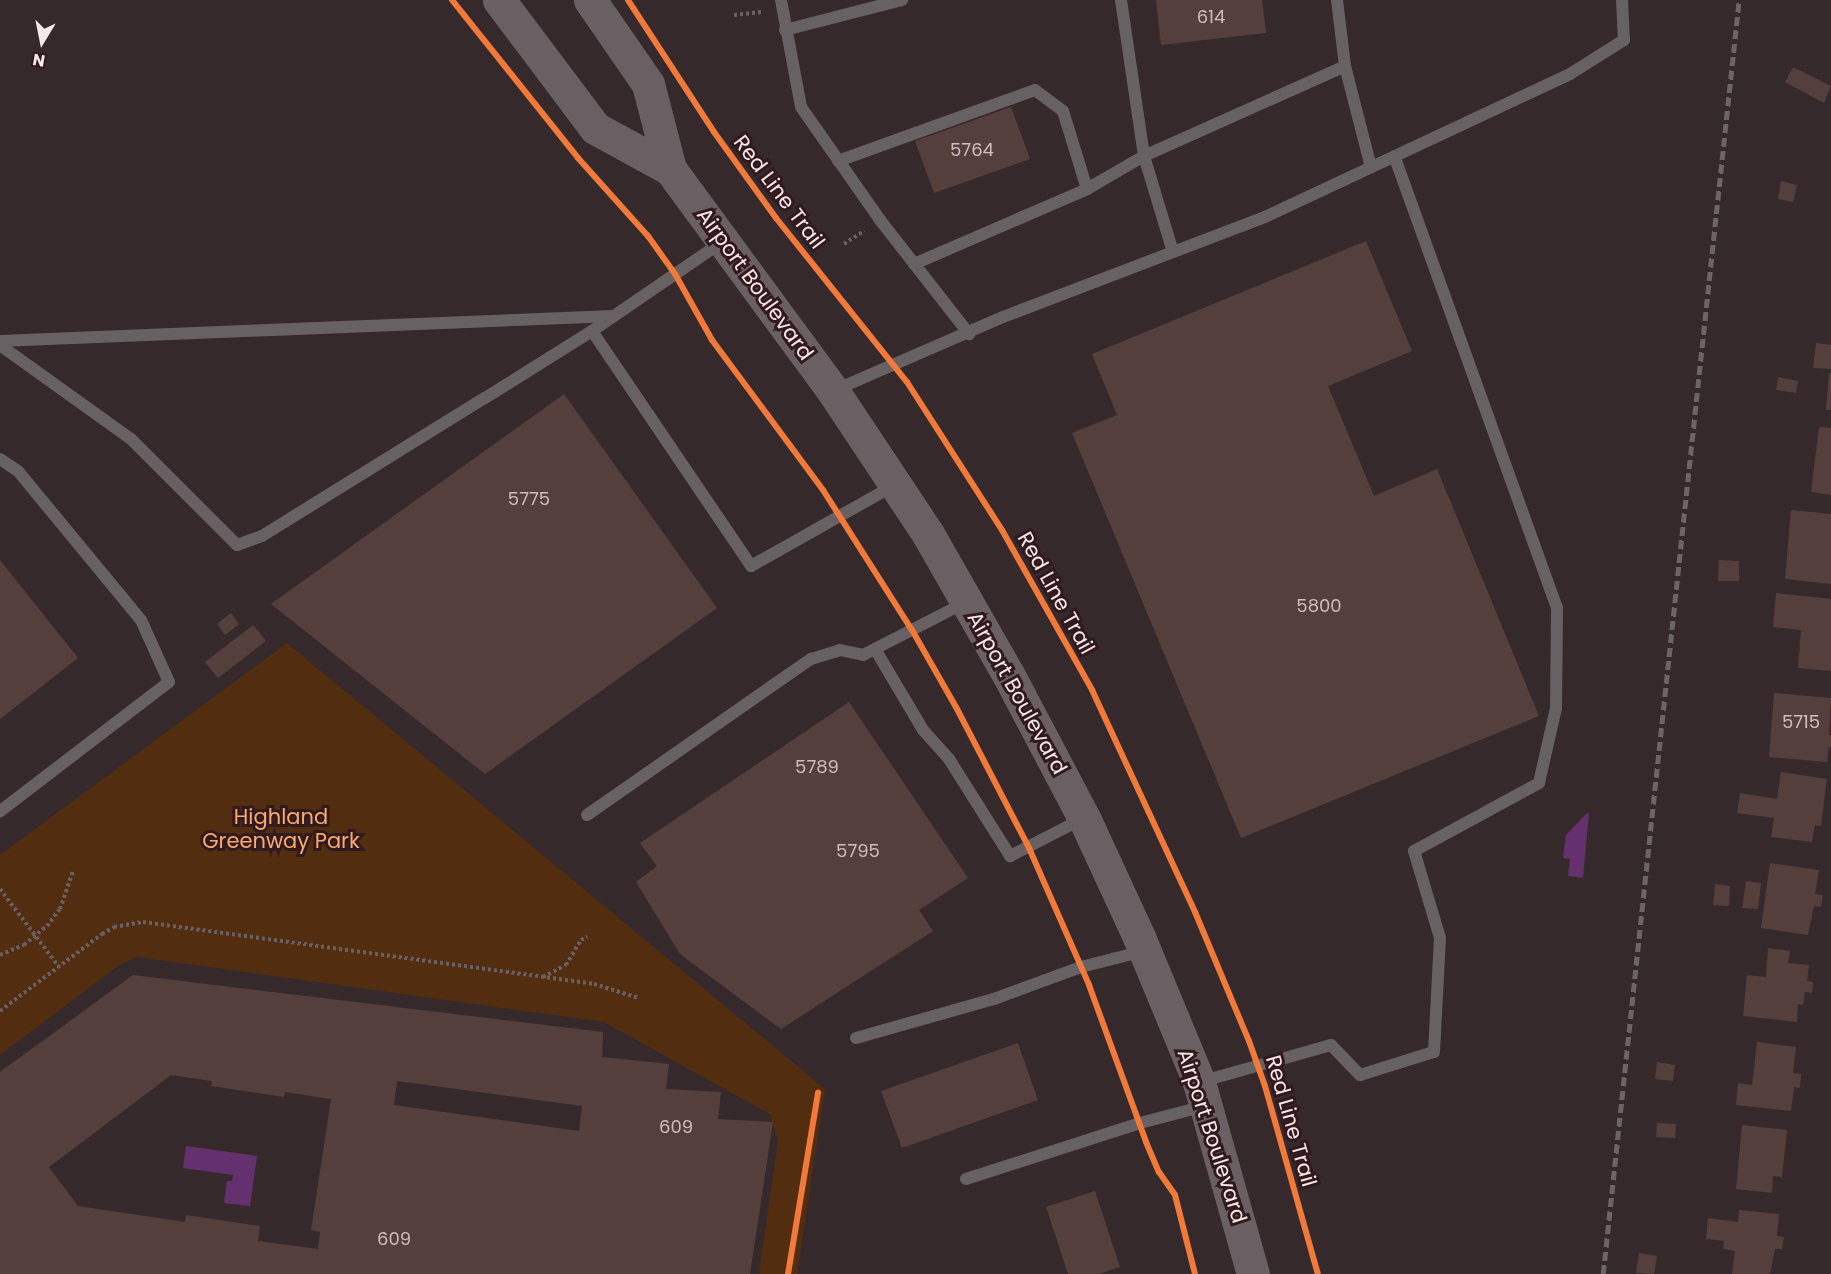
<!DOCTYPE html>
<style>
body{margin:0}
#map{position:relative;width:1831px;height:1274px;overflow:hidden;background:#36292c;font-family:Poppins,sans-serif}
div>[style]{position:absolute}
.green>*{inset:0;background:#522d0f}
.water>*{inset:0;background:#64316e}
.building>*{inset:0;background:#553f3d}
.path>*{height:4px;margin-top:-2px;transform-origin:0;background:repeating-linear-gradient(90deg,#686062 0 3px,transparent 0 6px)}
.service>*{height:12px;margin:-6px;padding:0 6px;transform-origin:6px;border-radius:6px;background:#676163}
.primary>*{height:33px;margin:-16.5px;padding:0 16.5px;transform-origin:16.5px;border-radius:16.5px;background:#6a6063}
.rail>*{height:4.5px;margin-top:-2.25px;transform-origin:0;background:repeating-linear-gradient(90deg,#6d6467 0 9px,transparent 0 13.5px)}
.cycleway>*{height:6px;margin:-3px;padding:0 3px;transform-origin:3px;border-radius:3px;background:#f17a3a}
span{translate:-50% -50%;white-space:nowrap;text-align:center;line-height:1.15;-webkit-text-stroke:6px #311a1e;paint-order:stroke}
.number-label{font-size:18px;color:#cfbebf}
.number-label span{-webkit-text-stroke-width:0}
.street-label{font-size:21px;color:#f8e8ea}
.park-label{font-size:21px;color:#faaa6d}
.north{position:absolute;left:12px;top:12px;width:60px;height:60px;-webkit-text-stroke:4px #311a1e;paint-order:stroke;rotate:190deg;font-size:16px;font-weight:700;line-height:24px;text-align:center;color:#f8e8ea}
.north::after{content:'';display:block;margin:auto;width:21px;height:27px;background:#f8e8ea;clip-path:polygon(50% 0,100% 100%,50% 72%,0 100%)}
</style>
<div id="map">
<div class="green">
<div style="clip-path:polygon(287px 643px,825px 1089px,797px 1274px,759px 1274px,778px 1141px,770px 1114px,604px 1022px,137px 957px,119px 965px,0 1055px,0 855px)"></div>
</div>
<div class="water">
<div style="clip-path:polygon(1587px 813px,1589px 813px,1583px 878px,1568px 876px,1570px 859px,1563px 858px,1566px 835px)"></div>
<div style="clip-path:polygon(186px 1146px,257px 1156px,250px 1206px,224px 1203px,227px 1181px,232px 1181px,233px 1175px,183px 1168px)"></div>
</div>
<div class="building">
<div style="clip-path:polygon(1156px 0,1262px 0,1266px 33px,1161px 45px)"></div>
<div style="clip-path:polygon(1793px 67px,1831px 86px,1824px 103px,1785px 82px)"></div>
<div style="clip-path:polygon(1011px 107px,1030px 159px,934px 193px,915px 141px)"></div>
<div style="clip-path:polygon(1781px 181px,1797px 185px,1793px 202px,1778px 199px)"></div>
<div style="clip-path:polygon(1366px 241px,1412px 351px,1328px 386px,1374px 496px,1437px 469px,1539px 716px,1241px 838px,1072px 433px,1117px 415px,1092px 354px)"></div>
<div style="clip-path:polygon(1816px 343px,1831px 345px,1831px 369px,1813px 368px)"></div>
<div style="clip-path:polygon(1829px 373px,1831px 373px,1831px 410px,1826px 410px)"></div>
<div style="clip-path:polygon(1778px 377px,1798px 381px,1796px 393px,1776px 390px)"></div>
<div style="clip-path:polygon(564px 394px,717px 608px,485px 774px,271px 604px)"></div>
<div style="clip-path:polygon(1819px 427px,1831px 428px,1831px 495px,1811px 492px)"></div>
<div style="clip-path:polygon(1791px 510px,1831px 514px,1831px 584px,1785px 579px)"></div>
<div style="clip-path:polygon(0 560px,78px 658px,0 719px)"></div>
<div style="clip-path:polygon(1719px 560px,1739px 561px,1739px 581px,1718px 581px)"></div>
<div style="clip-path:polygon(1776px 593px,1831px 599px,1831px 671px,1798px 668px,1801px 630px,1773px 627px)"></div>
<div style="clip-path:polygon(231px 613px,239px 624px,225px 635px,217px 624px)"></div>
<div style="clip-path:polygon(253px 625px,266px 641px,218px 678px,205px 662px)"></div>
<div style="clip-path:polygon(1774px 693px,1831px 698px,1829px 735px,1831px 735px,1831px 747px,1829px 747px,1827px 762px,1769px 757px)"></div>
<div style="clip-path:polygon(849px 702px,968px 878px,919px 910px,933px 931px,781px 1029px,680px 954px,636px 882px,657px 866px,640px 843px)"></div>
<div style="clip-path:polygon(1781px 772px,1827px 779px,1821px 826px,1815px 825px,1812px 842px,1771px 837px,1774px 818px,1737px 813px,1740px 793px,1777px 799px)"></div>
<div style="clip-path:polygon(1770px 863px,1819px 870px,1815px 894px,1823px 895px,1821px 907px,1814px 906px,1808px 935px,1761px 928px)"></div>
<div style="clip-path:polygon(1746px 881px,1761px 883px,1758px 909px,1742px 908px)"></div>
<div style="clip-path:polygon(1715px 884px,1730px 886px,1729px 906px,1713px 905px)"></div>
<div style="clip-path:polygon(1768px 948px,1790px 951px,1788px 963px,1809px 965px,1807px 981px,1813px 982px,1812px 993px,1805px 992px,1803px 1005px,1798px 1004px,1797px 1022px,1743px 1016px,1747px 975px,1766px 977px)"></div>
<div style="clip-path:polygon(evenodd,133px 975px,603px 1032px,602px 1057px,669px 1064px,666px 1089px,721px 1092px,718px 1119px,773px 1122px,750px 1274px,0 1274px,0 1072px,133px 975px,171px 1075px,212px 1081px,211px 1086px,284px 1097px,285px 1092px,331px 1099px,311px 1230px,320px 1232px,318px 1249px,258px 1241px,260px 1226px,186px 1215px,185px 1222px,78px 1206px,49px 1167px,171px 1075px,133px 975px,397px 1081px,582px 1106px,579px 1131px,394px 1105px,397px 1081px)"></div>
<div style="clip-path:polygon(1757px 1042px,1796px 1047px,1793px 1073px,1801px 1074px,1800px 1088px,1794px 1087px,1791px 1111px,1736px 1105px,1738px 1083px,1752px 1085px)"></div>
<div style="clip-path:polygon(1018px 1043px,1038px 1100px,902px 1148px,881px 1091px)"></div>
<div style="clip-path:polygon(1657px 1062px,1675px 1065px,1673px 1081px,1655px 1079px)"></div>
<div style="clip-path:polygon(1657px 1123px,1676px 1124px,1675px 1138px,1656px 1137px)"></div>
<div style="clip-path:polygon(1742px 1125px,1787px 1130px,1782px 1177px,1773px 1176px,1772px 1193px,1736px 1189px)"></div>
<div style="clip-path:polygon(1095px 1191px,1120px 1267px,1099px 1274px,1068px 1274px,1046px 1207px)"></div>
<div style="clip-path:polygon(1739px 1210px,1779px 1214px,1777px 1236px,1784px 1237px,1782px 1249px,1775px 1249px,1770px 1274px,1732px 1274px,1735px 1251px,1723px 1249px,1724px 1241px,1706px 1239px,1708px 1218px,1738px 1222px)"></div>
<div style="clip-path:polygon(1639px 1253px,1657px 1256px,1654px 1274px,1636px 1273px)"></div>
</div>
<div class="path">
<div style="left:734px;top:15px;width:28px;rotate:-6deg"></div>
<div style="left:844px;top:244px;width:24px;rotate:-33deg"></div>
<div style="left:0;top:889px;width:98px;rotate:52.9deg"></div>
<div style="left:0;top:955px;width:26px;rotate:-23deg"></div>
<div style="left:24px;top:945px;width:30px;rotate:-40deg"></div>
<div style="left:47px;top:926px;width:21px;rotate:-53deg"></div>
<div style="left:60px;top:909px;width:40px;rotate:-71.1deg"></div>
<div style="left:543px;top:977px;width:26px;rotate:-28deg"></div>
<div style="left:566px;top:965px;width:29px;rotate:-59deg"></div>
<div style="left:581px;top:940px;width:7px;rotate:-27deg"></div>
<div style="left:0;top:1011px;width:128px;rotate:-37deg"></div>
<div style="left:102px;top:934px;width:14px;rotate:-30deg"></div>
<div style="left:114px;top:927px;width:29px;rotate:-10deg"></div>
<div style="left:143px;top:922px;width:455px;rotate:7.8deg"></div>
<div style="left:594px;top:984px;width:47px;rotate:17.3deg"></div>
</div>
<div class="service">
<div style="left:781px;top:0;width:109px;rotate:79.4deg"></div>
<div style="left:801px;top:107px;width:138px;rotate:55deg"></div>
<div style="left:880px;top:220px;width:145px;rotate:52deg"></div>
<div style="left:1121px;top:0;width:158px;rotate:81.6deg"></div>
<div style="left:1144px;top:156px;width:100px;rotate:73.2deg"></div>
<div style="left:785px;top:30px;width:121px;rotate:-14.4deg"></div>
<div style="left:1345px;top:66px;width:104px;rotate:75.6deg"></div>
<div style="left:838px;top:161px;width:209px;rotate:-19.8deg"></div>
<div style="left:1035px;top:90px;width:35px;rotate:37deg"></div>
<div style="left:1063px;top:111px;width:82px;rotate:72.9deg"></div>
<div style="left:914px;top:264px;width:189px;rotate:-23.4deg"></div>
<div style="left:1087px;top:189px;width:66px;rotate:-30.1deg"></div>
<div style="left:1144px;top:156px;width:220px;rotate:-24.1deg"></div>
<div style="left:1345px;top:66px;width:66px;rotate:-96.9deg"></div>
<div style="left:592px;top:331px;width:284px;rotate:55.9deg"></div>
<div style="left:751px;top:566px;width:165px;rotate:-29.4deg"></div>
<div style="left:0;top:341px;width:614px;rotate:-2.34deg"></div>
<div style="left:0;top:345px;width:161px;rotate:35.7deg"></div>
<div style="left:131px;top:439px;width:150px;rotate:45deg"></div>
<div style="left:237px;top:545px;width:27px;rotate:-20deg"></div>
<div style="left:262px;top:536px;width:262px;rotate:-31.8deg"></div>
<div style="left:485px;top:398px;width:126px;rotate:-32.1deg"></div>
<div style="left:592px;top:331px;width:158px;rotate:-34.4deg"></div>
<div style="left:835px;top:390px;width:183px;rotate:-23.5deg"></div>
<div style="left:1003px;top:317px;width:280px;rotate:-20.9deg"></div>
<div style="left:1265px;top:217px;width:337px;rotate:-25.1deg"></div>
<div style="left:1570px;top:74px;width:64px;rotate:-32.2deg"></div>
<div style="left:1624px;top:40px;width:40px;rotate:-92.9deg"></div>
<div style="left:0;top:459px;width:22px;rotate:34deg"></div>
<div style="left:18px;top:471px;width:193px;rotate:50.5deg"></div>
<div style="left:141px;top:620px;width:68px;rotate:65.7deg"></div>
<div style="left:169px;top:682px;width:213px;rotate:142.6deg"></div>
<div style="left:875px;top:649px;width:94px;rotate:59.3deg"></div>
<div style="left:923px;top:730px;width:39px;rotate:48deg"></div>
<div style="left:949px;top:759px;width:115px;rotate:57.8deg"></div>
<div style="left:1010px;top:856px;width:81px;rotate:-27.2deg"></div>
<div style="left:587px;top:815px;width:273px;rotate:-34.9deg"></div>
<div style="left:811px;top:659px;width:30px;rotate:-17deg"></div>
<div style="left:840px;top:650px;width:24px;rotate:12deg"></div>
<div style="left:863px;top:655px;width:116px;rotate:-27.2deg"></div>
<div style="left:856px;top:1038px;width:143px;rotate:-15.8deg"></div>
<div style="left:994px;top:999px;width:93px;rotate:-20.2deg"></div>
<div style="left:1081px;top:967px;width:65px;rotate:-14.3deg"></div>
<div style="left:1200px;top:1082px;width:136px;rotate:-15.8deg"></div>
<div style="left:1331px;top:1045px;width:42px;rotate:46deg"></div>
<div style="left:1360px;top:1075px;width:77px;rotate:-17.3deg"></div>
<div style="left:1434px;top:1052px;width:114px;rotate:-87deg"></div>
<div style="left:1440px;top:938px;width:91px;rotate:-106.6deg"></div>
<div style="left:1414px;top:851px;width:142px;rotate:-28.5deg"></div>
<div style="left:1539px;top:783px;width:77px;rotate:-77.2deg"></div>
<div style="left:1556px;top:708px;width:100px;rotate:-89.4deg"></div>
<div style="left:1557px;top:608px;width:480px;rotate:-109.8deg"></div>
<div style="left:966px;top:1179px;width:183px;rotate:-17.8deg"></div>
<div style="left:1140px;top:1123px;width:67px;rotate:-14.7deg"></div>
</div>
<div class="primary">
<div style="left:499px;top:0;width:160px;rotate:53.1deg"></div>
<div style="left:595px;top:128px;width:85px;rotate:28.7deg"></div>
<div style="left:590px;top:0;width:102px;rotate:55.4deg"></div>
<div style="left:648px;top:84px;width:88px;rotate:75.5deg"></div>
<div style="left:670px;top:169px;width:275px;rotate:53.7deg"></div>
<div style="left:833px;top:391px;width:172px;rotate:56.4deg"></div>
<div style="left:928px;top:534px;width:161px;rotate:60.3deg"></div>
<div style="left:1008px;top:674px;width:163px;rotate:62.2deg"></div>
<div style="left:1084px;top:818px;width:131px;rotate:65.2deg"></div>
<div style="left:1139px;top:937px;width:157px;rotate:67.5deg"></div>
<div style="left:1199px;top:1082px;width:199px;rotate:74.3deg"></div>
</div>
<div class="rail">
<div style="left:1603px;top:1274px;width:1281px;rotate:-83.91deg"></div>
</div>
<div class="cycleway">
<div style="left:452px;top:0;width:202px;rotate:51.4deg"></div>
<div style="left:578px;top:158px;width:105px;rotate:48.1deg"></div>
<div style="left:648px;top:236px;width:47px;rotate:54.6deg"></div>
<div style="left:675px;top:274px;width:76px;rotate:60.7deg"></div>
<div style="left:712px;top:340px;width:187px;rotate:53.5deg"></div>
<div style="left:823px;top:490px;width:166px;rotate:57.6deg"></div>
<div style="left:912px;top:630px;width:89px;rotate:60.3deg"></div>
<div style="left:956px;top:707px;width:159px;rotate:62.6deg"></div>
<div style="left:1029px;top:848px;width:150px;rotate:66.3deg"></div>
<div style="left:1089px;top:985px;width:167px;rotate:70deg"></div>
<div style="left:1146px;top:1142px;width:33px;rotate:67deg"></div>
<div style="left:1159px;top:1172px;width:28px;rotate:55deg"></div>
<div style="left:1175px;top:1195px;width:81px;rotate:75.8deg"></div>
<div style="left:628px;top:0;width:158px;rotate:56.9deg"></div>
<div style="left:714px;top:132px;width:106px;rotate:54.2deg"></div>
<div style="left:776px;top:218px;width:210px;rotate:51.4deg"></div>
<div style="left:907px;top:382px;width:176px;rotate:57.3deg"></div>
<div style="left:1002px;top:530px;width:184px;rotate:60.6deg"></div>
<div style="left:1092px;top:690px;width:245px;rotate:65.1deg"></div>
<div style="left:1195px;top:912px;width:140px;rotate:67.3deg"></div>
<div style="left:1249px;top:1041px;width:48px;rotate:70.4deg"></div>
<div style="left:1265px;top:1086px;width:195px;rotate:74.3deg"></div>
<div style="left:788px;top:1274px;width:184px;rotate:-80.6deg"></div>
</div>
<div class="number-label">
<span style="left:1211px;top:17px">614</span>
<span style="left:972px;top:150px">5764</span>
<span style="left:529px;top:499px">5775</span>
<span style="left:1319px;top:606px">5800</span>
<span style="left:1801px;top:722px">5715</span>
<span style="left:817px;top:767px">5789</span>
<span style="left:858px;top:851px">5795</span>
<span style="left:676px;top:1127px">609</span>
<span style="left:394px;top:1239px">609</span>
</div>
<div class="street-label">
<span style="left:779px;top:192px;rotate:53deg">Red Line Trail</span>
<span style="left:755px;top:284px;rotate:54deg">Airport Boulevard</span>
<span style="left:1056px;top:593px;rotate:61deg">Red Line Trail</span>
<span style="left:1017px;top:693px;rotate:61deg">Airport Boulevard</span>
<span style="left:1291px;top:1121px;rotate:74deg">Red Line Trail</span>
<span style="left:1212px;top:1136px;rotate:72deg">Airport Boulevard</span>
</div>
<div class="park-label">
<span style="left:281px;top:829px">Highland<br>Greenway Park</span>
</div>
<div class="north">N</div>
</div>
